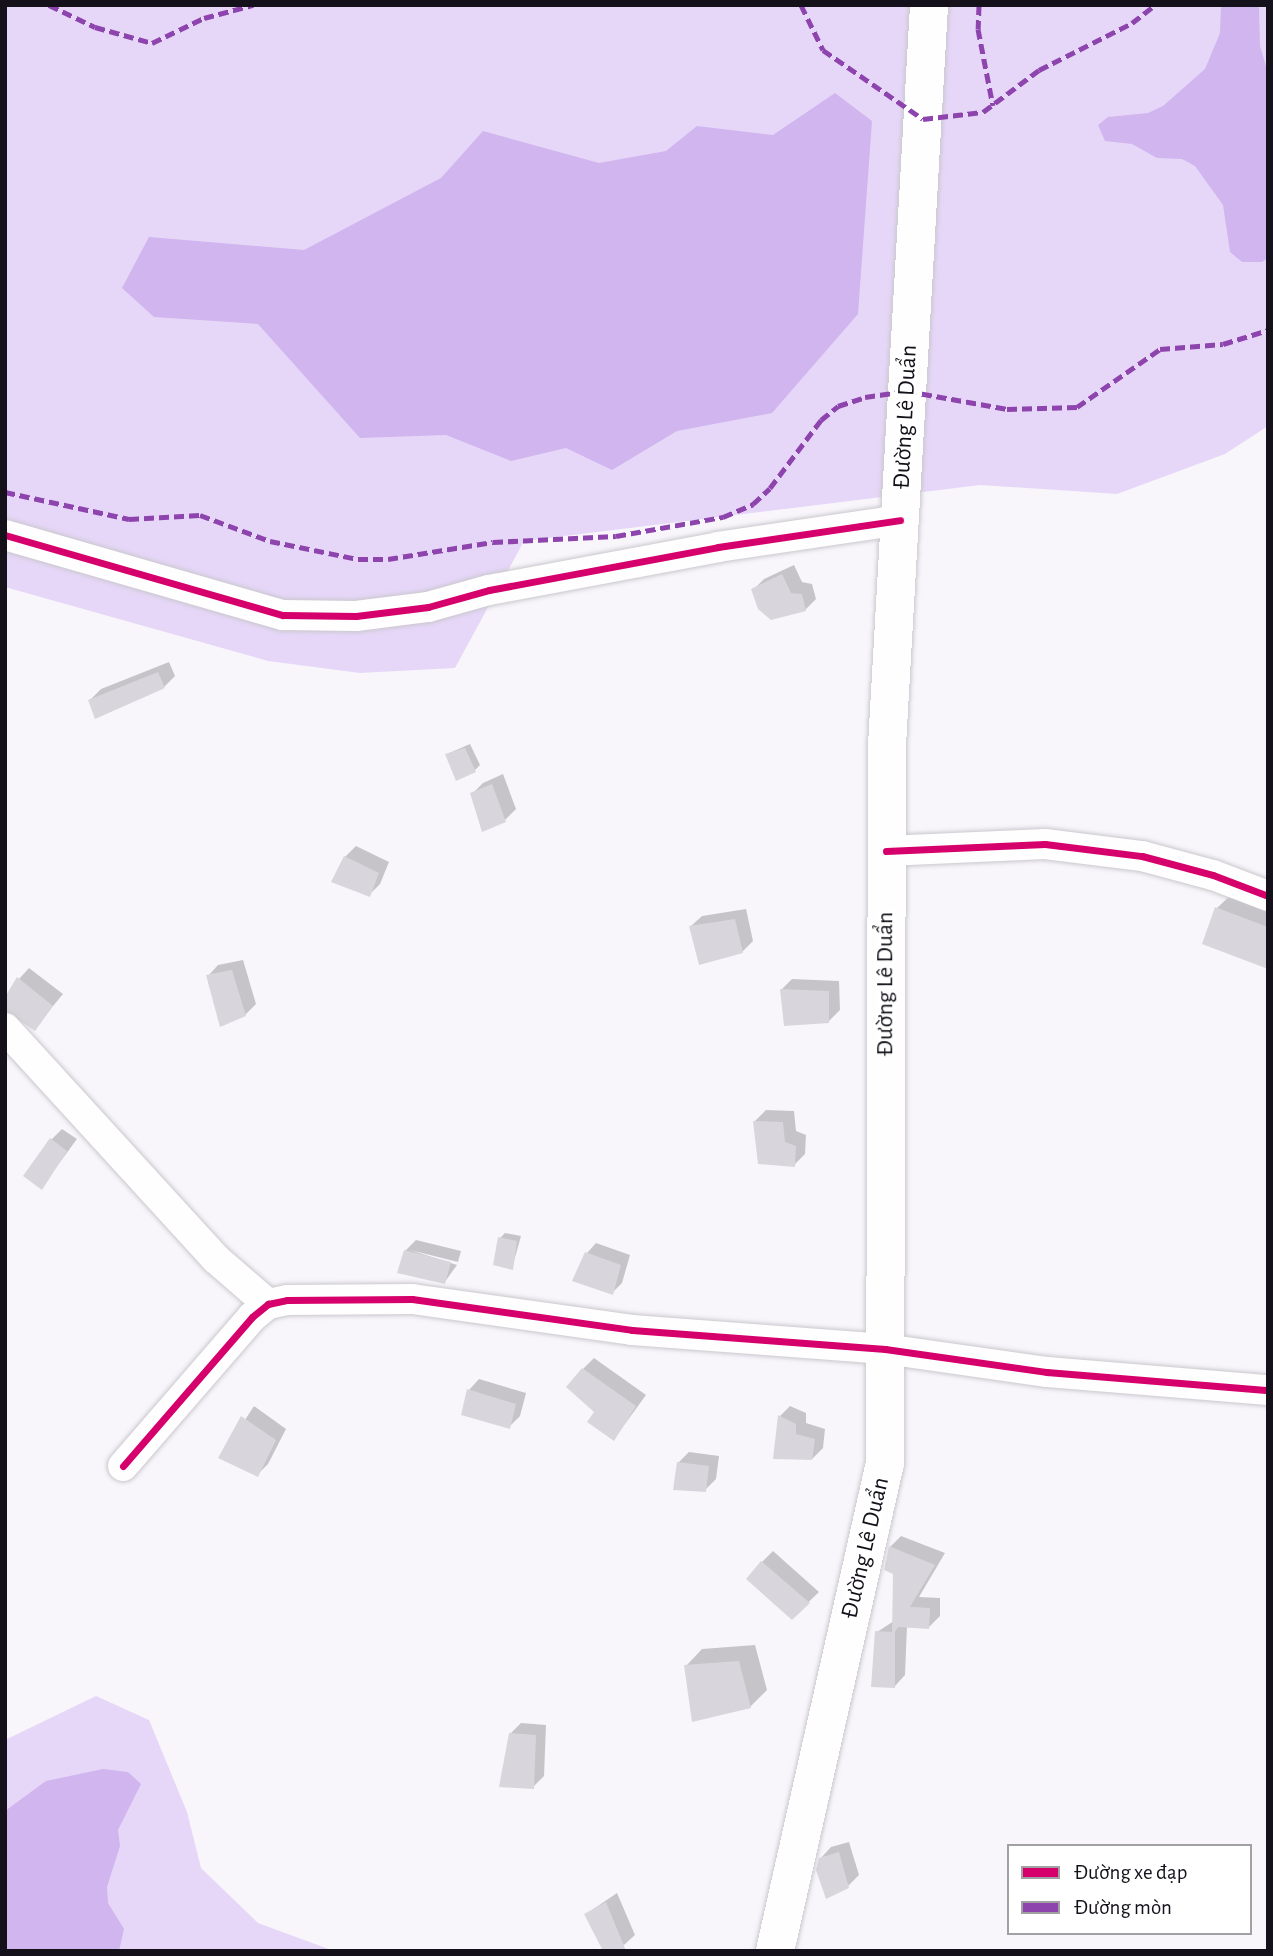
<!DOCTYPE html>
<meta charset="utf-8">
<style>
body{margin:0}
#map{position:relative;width:1273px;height:1956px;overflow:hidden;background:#f8f6fb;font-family:"Alegreya Sans",sans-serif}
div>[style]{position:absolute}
.green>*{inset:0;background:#e6d7f8}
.water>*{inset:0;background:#d1b5ee}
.shadow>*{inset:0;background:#0003}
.building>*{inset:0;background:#d9d5dd}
.roads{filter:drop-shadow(0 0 2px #cac7ce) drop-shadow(0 0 2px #cac7ce)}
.minor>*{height:30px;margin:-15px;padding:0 15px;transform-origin:15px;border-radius:15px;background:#fefefe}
.major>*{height:38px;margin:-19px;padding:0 19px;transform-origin:19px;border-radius:19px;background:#fefefe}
.quiet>*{height:5px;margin-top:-2.5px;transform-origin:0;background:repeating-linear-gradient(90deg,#8e44ad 0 10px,transparent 0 15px)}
.cycleway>*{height:7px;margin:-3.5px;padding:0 3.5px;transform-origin:3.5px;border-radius:3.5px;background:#d6006c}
span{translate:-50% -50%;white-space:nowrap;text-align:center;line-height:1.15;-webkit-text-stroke:7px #fff;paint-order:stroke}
.street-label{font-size:24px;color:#15111a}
.frame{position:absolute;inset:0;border:7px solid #15111a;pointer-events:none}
.legend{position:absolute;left:1007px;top:1844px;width:245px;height:91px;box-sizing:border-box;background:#fff;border:2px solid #a1a0a3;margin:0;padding:9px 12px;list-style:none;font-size:21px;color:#15111a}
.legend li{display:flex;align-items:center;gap:14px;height:35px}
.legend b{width:35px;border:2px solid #a1a0a3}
</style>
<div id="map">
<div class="green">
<div style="clip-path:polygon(5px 5px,1268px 5px,1268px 426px,1225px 454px,1117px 494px,980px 485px,524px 541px,455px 668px,360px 673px,268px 661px,5px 587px)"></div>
<div style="clip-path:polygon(96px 1696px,149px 1720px,187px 1812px,201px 1868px,258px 1923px,334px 1951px,5px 1951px,5px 1740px)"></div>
</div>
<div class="water">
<div style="clip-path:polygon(1221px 5px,1259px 5px,1260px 46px,1268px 73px,1268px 258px,1262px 262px,1242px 262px,1230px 252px,1223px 205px,1195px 166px,1182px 159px,1157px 158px,1132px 144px,1105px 141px,1098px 125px,1108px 117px,1148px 113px,1163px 106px,1205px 69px,1220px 33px)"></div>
<div style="clip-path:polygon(835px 93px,872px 121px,858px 314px,772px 413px,677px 431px,612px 470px,566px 448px,511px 461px,446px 435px,360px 438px,258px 324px,154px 317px,122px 288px,149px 237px,304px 250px,441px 178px,483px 131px,599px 163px,666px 151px,697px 126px,773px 135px)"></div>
<div style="clip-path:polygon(103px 1769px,128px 1772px,141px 1784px,118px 1830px,120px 1846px,107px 1887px,108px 1903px,124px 1929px,119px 1951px,5px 1951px,5px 1811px,46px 1781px)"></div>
</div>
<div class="shadow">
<div style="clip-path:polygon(794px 565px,802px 582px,812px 584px,816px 599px,805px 610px,753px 590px,764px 579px)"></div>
<div style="clip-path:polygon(169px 662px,175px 676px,164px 687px,90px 700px,101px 689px)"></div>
<div style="clip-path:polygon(470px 744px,480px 765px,475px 770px,447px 754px)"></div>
<div style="clip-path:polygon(503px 774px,516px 809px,505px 820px,472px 794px,483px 783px)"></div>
<div style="clip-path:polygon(356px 846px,389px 862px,380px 884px,369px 895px,345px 857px)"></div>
<div style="clip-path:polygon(1234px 892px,1268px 905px,1268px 967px,1217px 908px)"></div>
<div style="clip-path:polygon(746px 909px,753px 941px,742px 952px,691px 926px,702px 916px)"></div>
<div style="clip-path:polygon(243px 960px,256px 1004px,245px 1015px,208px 976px,218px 965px)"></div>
<div style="clip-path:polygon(29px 968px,63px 994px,35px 1028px,19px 979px)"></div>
<div style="clip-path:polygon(792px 979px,839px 981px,840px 1010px,829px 1021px,781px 990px)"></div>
<div style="clip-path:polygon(766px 1110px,794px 1111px,796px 1131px,806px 1135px,805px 1154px,794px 1165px,755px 1121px)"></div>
<div style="clip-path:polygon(62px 1129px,77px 1139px,41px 1188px,51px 1140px)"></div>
<div style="clip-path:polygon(505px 1233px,521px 1236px,512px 1268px,500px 1238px)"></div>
<div style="clip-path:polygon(416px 1240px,461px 1251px,458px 1262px,410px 1250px,457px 1265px,444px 1283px,405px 1251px)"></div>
<div style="clip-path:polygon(596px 1243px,630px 1255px,622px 1283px,612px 1293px,587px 1253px)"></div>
<div style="clip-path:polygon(594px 1358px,646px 1395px,614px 1439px,596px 1412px,583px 1369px)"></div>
<div style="clip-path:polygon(479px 1379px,526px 1393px,520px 1416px,509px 1427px,469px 1390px)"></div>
<div style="clip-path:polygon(254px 1406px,286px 1429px,268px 1464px,257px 1475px,221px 1457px)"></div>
<div style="clip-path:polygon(790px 1406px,806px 1413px,806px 1423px,825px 1429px,823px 1448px,812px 1459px,780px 1416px)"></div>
<div style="clip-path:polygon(689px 1452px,719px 1456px,716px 1479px,705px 1490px,678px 1463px)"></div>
<div style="clip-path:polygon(901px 1536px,945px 1553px,919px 1597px,940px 1598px,940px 1616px,929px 1627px,907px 1626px,905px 1675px,895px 1686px,877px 1632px,894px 1621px,894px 1572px,886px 1569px,891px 1546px)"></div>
<div style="clip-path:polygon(773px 1551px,819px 1592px,792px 1618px,762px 1562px)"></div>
<div style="clip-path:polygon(755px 1645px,767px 1690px,750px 1707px,686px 1666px,702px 1649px)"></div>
<div style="clip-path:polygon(521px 1723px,546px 1725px,544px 1776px,533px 1787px,510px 1734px)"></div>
<div style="clip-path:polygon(849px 1842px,859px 1875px,848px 1886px,820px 1859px,831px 1847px)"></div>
<div style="clip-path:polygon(617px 1893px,635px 1935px,624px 1945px,586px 1914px)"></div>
</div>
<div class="building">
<div style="clip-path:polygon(782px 574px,791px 593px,802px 594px,806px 611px,771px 620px,758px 609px,751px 589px)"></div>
<div style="clip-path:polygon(158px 672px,165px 688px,95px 719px,88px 700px)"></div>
<div style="clip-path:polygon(465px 748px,476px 772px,456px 781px,445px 754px)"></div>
<div style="clip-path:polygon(492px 784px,506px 822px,482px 832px,470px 793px)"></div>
<div style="clip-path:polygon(344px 856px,379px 873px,370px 897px,331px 882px)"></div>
<div style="clip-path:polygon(1215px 907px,1268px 927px,1268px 969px,1202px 944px)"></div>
<div style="clip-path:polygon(735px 919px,743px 953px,699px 965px,689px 926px)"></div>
<div style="clip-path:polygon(232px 970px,246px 1016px,220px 1027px,206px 975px)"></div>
<div style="clip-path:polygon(17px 977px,53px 1006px,35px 1031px,5px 1011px,5px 997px)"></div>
<div style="clip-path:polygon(780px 989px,829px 991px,829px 1023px,784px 1026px)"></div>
<div style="clip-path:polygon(753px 1121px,783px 1122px,785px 1142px,796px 1146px,795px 1167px,758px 1164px)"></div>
<div style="clip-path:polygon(50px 1138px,67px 1151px,42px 1190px,23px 1176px)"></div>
<div style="clip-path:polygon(498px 1237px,517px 1241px,513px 1270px,493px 1265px)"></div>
<div style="clip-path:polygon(404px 1250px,451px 1262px,445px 1284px,397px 1273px)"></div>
<div style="clip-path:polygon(585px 1252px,621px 1265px,613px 1295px,572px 1281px)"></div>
<div style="clip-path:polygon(582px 1368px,636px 1406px,614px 1441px,587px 1422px,594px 1412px,566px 1387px)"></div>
<div style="clip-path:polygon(467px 1389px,516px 1404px,510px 1429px,461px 1415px)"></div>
<div style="clip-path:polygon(778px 1415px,796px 1424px,796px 1434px,815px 1439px,812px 1460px,773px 1459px)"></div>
<div style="clip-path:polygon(241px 1416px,276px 1440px,258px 1477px,218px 1458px)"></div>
<div style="clip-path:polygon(677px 1462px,709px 1466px,706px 1492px,673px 1490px)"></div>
<div style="clip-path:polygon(889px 1546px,935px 1565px,910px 1607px,930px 1608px,929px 1629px,898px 1627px,895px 1632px,895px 1688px,871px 1687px,875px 1631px,892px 1632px,893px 1574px,884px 1570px)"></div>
<div style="clip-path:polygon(761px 1561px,810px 1603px,792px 1620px,746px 1579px)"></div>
<div style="clip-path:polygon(739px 1661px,751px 1708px,692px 1722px,684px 1665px)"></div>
<div style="clip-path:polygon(509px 1733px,536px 1735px,534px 1789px,499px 1787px)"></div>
<div style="clip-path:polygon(839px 1852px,849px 1888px,826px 1899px,816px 1870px,819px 1858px)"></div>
<div style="clip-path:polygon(606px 1902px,626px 1951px,603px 1951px,584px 1914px)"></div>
</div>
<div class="roads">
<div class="minor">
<div style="left:5px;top:535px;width:289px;rotate:16.1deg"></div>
<div style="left:283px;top:615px;width:73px;rotate:0.8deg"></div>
<div style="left:356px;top:616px;width:73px;rotate:-7.1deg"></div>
<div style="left:428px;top:607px;width:63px;rotate:-15.6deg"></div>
<div style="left:489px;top:590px;width:233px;rotate:-10.6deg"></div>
<div style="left:718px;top:547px;width:184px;rotate:-8.4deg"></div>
<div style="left:886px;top:851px;width:159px;rotate:-2.5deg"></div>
<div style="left:1045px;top:844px;width:98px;rotate:7.1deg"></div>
<div style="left:1142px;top:856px;width:73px;rotate:15deg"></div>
<div style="left:1213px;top:875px;width:59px;rotate:20.9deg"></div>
<div style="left:5px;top:1028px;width:313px;rotate:47.6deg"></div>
<div style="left:216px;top:1259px;width:69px;rotate:40.9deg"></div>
<div style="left:123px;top:1466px;width:197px;rotate:-49.1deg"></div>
<div style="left:252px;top:1317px;width:21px;rotate:-39deg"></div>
<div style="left:268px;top:1304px;width:19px;rotate:-12deg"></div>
<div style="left:287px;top:1300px;width:125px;rotate:-0.5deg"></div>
<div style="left:412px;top:1299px;width:222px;rotate:8deg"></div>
<div style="left:632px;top:1330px;width:254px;rotate:4.3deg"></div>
<div style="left:885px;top:1349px;width:164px;rotate:8.1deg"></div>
<div style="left:1047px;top:1372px;width:222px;rotate:4.7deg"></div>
</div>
<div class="major">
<div style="left:775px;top:1951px;width:499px;rotate:-77.3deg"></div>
<div style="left:885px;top:1464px;width:719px;rotate:-89.84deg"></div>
<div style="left:887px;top:745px;width:741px;rotate:-86.75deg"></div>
</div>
</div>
<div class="quiet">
<div style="left:49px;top:5px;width:51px;rotate:25.6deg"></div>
<div style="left:95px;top:27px;width:59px;rotate:15.7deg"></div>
<div style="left:152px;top:43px;width:58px;rotate:-25.7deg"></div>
<div style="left:204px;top:18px;width:51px;rotate:-14.9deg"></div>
<div style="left:801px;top:5px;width:50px;rotate:63.9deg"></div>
<div style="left:823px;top:50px;width:121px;rotate:34.6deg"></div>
<div style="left:923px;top:119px;width:60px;rotate:-6.7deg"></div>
<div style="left:983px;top:112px;width:70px;rotate:-36.9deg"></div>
<div style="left:1039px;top:70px;width:104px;rotate:-26.8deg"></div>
<div style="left:1132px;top:23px;width:29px;rotate:-38deg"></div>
<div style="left:979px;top:5px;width:24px;rotate:92deg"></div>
<div style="left:978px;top:29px;width:78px;rotate:79deg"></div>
<div style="left:5px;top:492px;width:127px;rotate:12.3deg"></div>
<div style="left:129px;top:519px;width:71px;rotate:-3.2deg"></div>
<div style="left:200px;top:515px;width:75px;rotate:20.4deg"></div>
<div style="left:270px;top:541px;width:90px;rotate:11.6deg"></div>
<div style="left:358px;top:559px;width:30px"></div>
<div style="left:388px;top:559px;width:106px;rotate:-9.2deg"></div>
<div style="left:493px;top:542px;width:123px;rotate:-2.8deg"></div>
<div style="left:616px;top:536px;width:109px;rotate:-10.1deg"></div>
<div style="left:723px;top:517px;width:33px;rotate:-23deg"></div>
<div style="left:753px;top:504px;width:23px;rotate:-43deg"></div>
<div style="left:770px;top:488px;width:85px;rotate:-53.1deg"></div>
<div style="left:821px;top:420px;width:22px;rotate:-39deg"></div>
<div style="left:838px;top:406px;width:28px;rotate:-18deg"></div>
<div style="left:865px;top:397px;width:42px;rotate:-8.1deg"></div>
<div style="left:907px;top:391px;width:102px;rotate:10.2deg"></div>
<div style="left:1007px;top:409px;width:70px;rotate:-1.6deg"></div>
<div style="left:1077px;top:407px;width:101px;rotate:-34.9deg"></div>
<div style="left:1160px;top:349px;width:63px;rotate:-4.5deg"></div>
<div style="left:1223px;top:344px;width:47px;rotate:-17.3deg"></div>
</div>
<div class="cycleway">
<div style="left:5px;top:535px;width:289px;rotate:16.1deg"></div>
<div style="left:283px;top:615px;width:73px;rotate:0.8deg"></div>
<div style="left:356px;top:616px;width:73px;rotate:-7.1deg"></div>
<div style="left:428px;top:607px;width:63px;rotate:-15.6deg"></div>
<div style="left:489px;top:590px;width:233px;rotate:-10.6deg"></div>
<div style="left:718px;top:547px;width:184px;rotate:-8.4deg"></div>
<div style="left:886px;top:851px;width:159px;rotate:-2.5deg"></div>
<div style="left:1045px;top:844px;width:98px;rotate:7.1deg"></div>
<div style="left:1142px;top:856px;width:73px;rotate:15deg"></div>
<div style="left:1213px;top:875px;width:59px;rotate:20.9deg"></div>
<div style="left:123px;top:1466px;width:197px;rotate:-49.1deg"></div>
<div style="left:252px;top:1317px;width:21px;rotate:-39deg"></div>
<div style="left:268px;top:1304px;width:19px;rotate:-12deg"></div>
<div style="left:287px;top:1300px;width:125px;rotate:-0.5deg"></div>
<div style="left:412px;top:1299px;width:222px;rotate:8deg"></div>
<div style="left:632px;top:1330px;width:254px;rotate:4.3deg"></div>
<div style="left:885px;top:1349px;width:164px;rotate:8.1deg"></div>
<div style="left:1047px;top:1372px;width:222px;rotate:4.7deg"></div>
</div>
<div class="street-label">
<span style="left:906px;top:417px;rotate:-87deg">Đường Lê Duẩn</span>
<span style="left:886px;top:984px;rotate:-90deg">Đường Lê Duẩn</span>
<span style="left:866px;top:1548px;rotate:-77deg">Đường Lê Duẩn</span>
</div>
<div class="frame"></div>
<ul class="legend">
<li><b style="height:9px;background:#d6006c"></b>Đường xe đạp</li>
<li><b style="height:9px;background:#8e44ad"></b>Đường mòn</li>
</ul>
</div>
